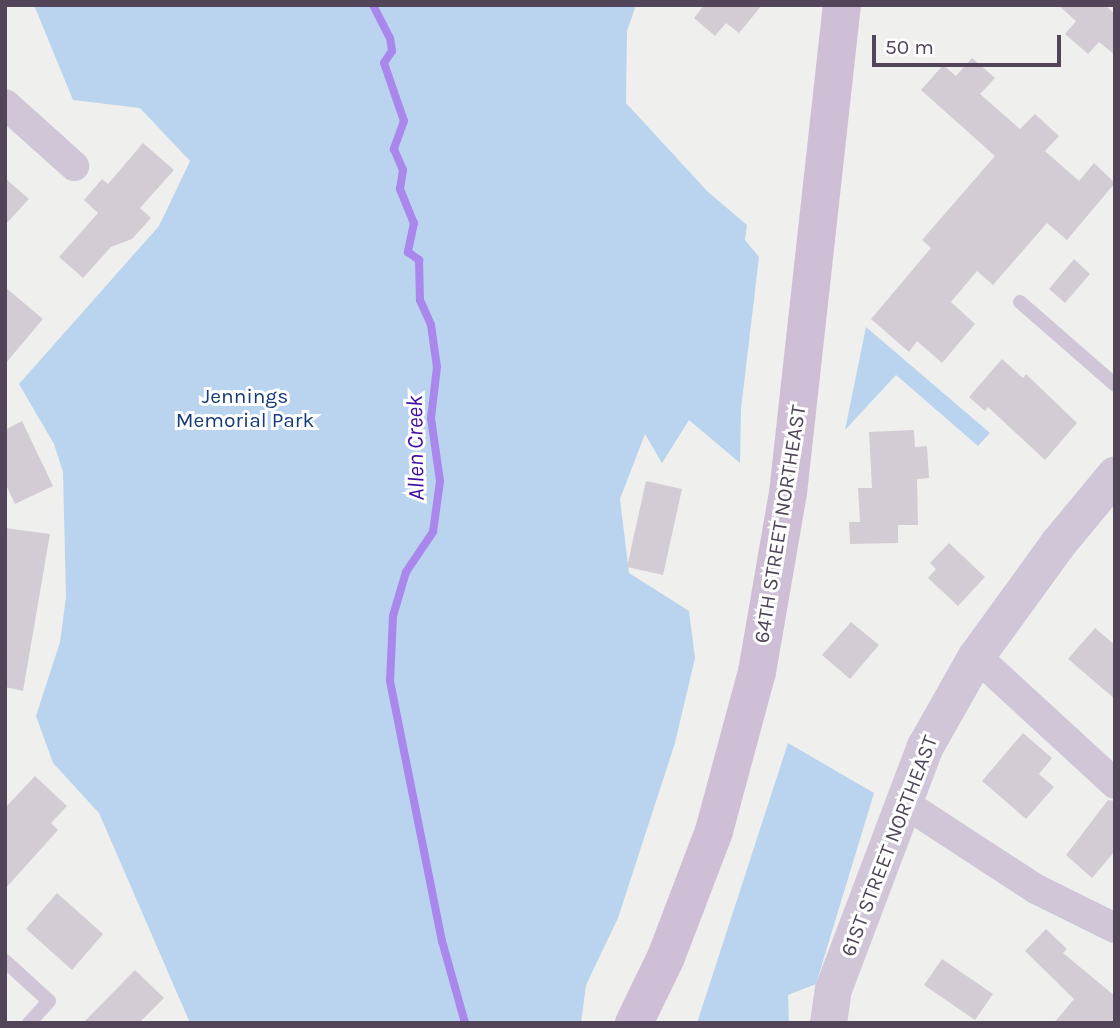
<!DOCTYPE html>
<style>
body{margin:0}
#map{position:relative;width:1120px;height:1028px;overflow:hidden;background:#eff0ed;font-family:Karla,sans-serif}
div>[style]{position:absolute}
.green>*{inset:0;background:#bad3ee}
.stream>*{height:8px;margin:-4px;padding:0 4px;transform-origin:4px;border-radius:4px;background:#a987ec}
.building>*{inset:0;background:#d3ccd4}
.service>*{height:14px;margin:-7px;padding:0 7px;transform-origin:7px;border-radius:7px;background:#d0c6d7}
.minor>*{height:30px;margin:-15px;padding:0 15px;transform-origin:15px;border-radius:15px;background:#d0c6d7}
.tertiary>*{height:37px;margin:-18.5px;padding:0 18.5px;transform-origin:18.5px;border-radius:18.5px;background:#d0c6d7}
.secondary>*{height:38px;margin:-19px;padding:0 19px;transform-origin:19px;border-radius:19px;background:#cebfd6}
span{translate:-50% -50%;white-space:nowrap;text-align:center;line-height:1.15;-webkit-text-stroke:6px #fff;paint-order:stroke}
.park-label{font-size:21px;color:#163b7b}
.street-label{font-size:21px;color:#52455a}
.water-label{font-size:23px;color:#410ca7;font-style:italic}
.frame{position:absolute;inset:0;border:7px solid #52455a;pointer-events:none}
.scale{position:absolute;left:872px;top:35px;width:189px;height:32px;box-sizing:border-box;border:4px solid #52455a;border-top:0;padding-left:9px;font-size:21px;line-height:24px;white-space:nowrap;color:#52455a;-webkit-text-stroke:5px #fff;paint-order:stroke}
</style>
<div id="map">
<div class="green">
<div style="clip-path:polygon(34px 5px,636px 5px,627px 31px,626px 103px,708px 192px,747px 225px,745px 240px,759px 257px,741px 409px,740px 463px,689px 420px,662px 463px,645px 434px,620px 499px,629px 573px,689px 611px,695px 658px,675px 743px,618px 918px,586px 985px,581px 1023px,190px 1023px,99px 813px,53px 763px,36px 716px,60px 642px,66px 597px,63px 472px,54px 444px,19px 384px,159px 226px,190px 161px,140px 108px,73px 100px)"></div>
<div style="clip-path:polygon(866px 327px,990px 433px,978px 446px,896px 375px,845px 430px)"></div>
<div style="clip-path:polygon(788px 743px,874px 793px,816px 984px,788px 995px,789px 1023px,697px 1023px)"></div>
</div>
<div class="stream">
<div style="left:373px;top:5px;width:37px;rotate:63deg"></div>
<div style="left:390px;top:38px;width:13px;rotate:81deg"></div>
<div style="left:392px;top:51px;width:14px;rotate:124deg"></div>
<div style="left:384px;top:63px;width:61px;rotate:71deg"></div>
<div style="left:404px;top:121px;width:30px;rotate:110deg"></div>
<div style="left:394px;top:149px;width:23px;rotate:67deg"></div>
<div style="left:403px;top:170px;width:19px;rotate:99deg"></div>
<div style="left:400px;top:189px;width:37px;rotate:68deg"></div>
<div style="left:414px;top:223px;width:30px;rotate:102deg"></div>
<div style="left:408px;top:252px;width:14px;rotate:36deg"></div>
<div style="left:419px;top:260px;width:40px;rotate:88.6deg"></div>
<div style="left:420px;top:300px;width:27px;rotate:66deg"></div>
<div style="left:431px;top:325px;width:42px;rotate:81.9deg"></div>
<div style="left:437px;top:367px;width:51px;rotate:96.7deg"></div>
<div style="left:431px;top:418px;width:64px;rotate:81.9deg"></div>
<div style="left:440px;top:481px;width:51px;rotate:97.8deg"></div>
<div style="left:433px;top:532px;width:48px;rotate:124deg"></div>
<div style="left:406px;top:572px;width:46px;rotate:106.5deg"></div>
<div style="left:393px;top:616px;width:65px;rotate:92.6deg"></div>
<div style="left:390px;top:681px;width:265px;rotate:78.7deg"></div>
<div style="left:442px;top:941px;width:85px;rotate:74.3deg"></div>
</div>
<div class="building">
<div style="clip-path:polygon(704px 5px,762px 5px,739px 33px,726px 23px,715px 36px,694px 18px)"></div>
<div style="clip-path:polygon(1058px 5px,1105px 5px,1115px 14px,1115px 55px,1099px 42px,1088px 54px,1065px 34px,1076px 21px)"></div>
<div style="clip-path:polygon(972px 58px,995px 78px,980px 94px,1020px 129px,1035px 114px,1059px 136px,1045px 151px,1079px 181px,1094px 163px,1115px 183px,1067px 240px,1047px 223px,993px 285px,977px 271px,951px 302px,975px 324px,942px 363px,917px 341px,909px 352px,871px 319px,931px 248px,922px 240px,995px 156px,921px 90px,943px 65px,956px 76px)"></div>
<div style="clip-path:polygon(143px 143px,174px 170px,140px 208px,151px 218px,132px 239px,111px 247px,83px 278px,59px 257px,98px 213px,84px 200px,102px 179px,108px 184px)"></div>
<div style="clip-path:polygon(5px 178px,29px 199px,5px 225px)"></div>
<div style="clip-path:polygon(1074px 259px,1090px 274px,1065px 303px,1049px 289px)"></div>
<div style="clip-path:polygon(5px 287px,43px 319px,5px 364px)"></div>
<div style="clip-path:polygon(1002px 359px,1023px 378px,1026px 374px,1077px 423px,1045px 460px,988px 407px,985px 411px,969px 397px)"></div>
<div style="clip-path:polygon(22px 421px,53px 486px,15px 504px,5px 483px,5px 430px)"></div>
<div style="clip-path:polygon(914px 430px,915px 447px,927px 446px,929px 478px,917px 479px,918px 525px,898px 525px,898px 543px,850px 544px,849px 522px,860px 522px,858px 488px,872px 488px,869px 432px)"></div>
<div style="clip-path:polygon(646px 481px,682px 489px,663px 575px,627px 567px)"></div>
<div style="clip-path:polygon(5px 528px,50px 534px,23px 691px,5px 687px)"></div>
<div style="clip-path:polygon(949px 543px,985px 577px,958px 606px,928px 578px,936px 569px,930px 563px)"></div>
<div style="clip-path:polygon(851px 622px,879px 645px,850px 679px,822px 655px)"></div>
<div style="clip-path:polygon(1095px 628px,1115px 645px,1115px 699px,1068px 659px)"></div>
<div style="clip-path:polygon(1023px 733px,1052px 758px,1039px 774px,1054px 787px,1026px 819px,982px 781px)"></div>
<div style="clip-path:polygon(35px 776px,67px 806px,51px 823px,58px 830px,5px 889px,5px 808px)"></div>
<div style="clip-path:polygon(1108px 800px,1115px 801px,1115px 851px,1092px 878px,1066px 855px)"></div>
<div style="clip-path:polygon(57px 893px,103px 934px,72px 970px,26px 929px)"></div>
<div style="clip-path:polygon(1046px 929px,1067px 949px,1063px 953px,1115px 996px,1115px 1023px,1054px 1023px,1074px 999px,1025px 951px)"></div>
<div style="clip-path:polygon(942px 959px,993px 994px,975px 1020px,924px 985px)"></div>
<div style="clip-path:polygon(135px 970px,164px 998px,139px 1023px,83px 1023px)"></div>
</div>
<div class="service">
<div style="left:1020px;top:302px;width:126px;rotate:41.1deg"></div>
<div style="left:5px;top:961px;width:59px;rotate:42.3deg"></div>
<div style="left:49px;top:1001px;width:30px;rotate:132deg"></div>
</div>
<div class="minor">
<div style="left:5px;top:104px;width:93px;rotate:41.9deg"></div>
<div style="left:976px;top:656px;width:189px;rotate:42.6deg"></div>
<div style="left:904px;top:803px;width:158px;rotate:33.1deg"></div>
<div style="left:1036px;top:889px;width:88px;rotate:26.3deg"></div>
</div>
<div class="tertiary">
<div style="left:828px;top:1023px;width:34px;rotate:-82deg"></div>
<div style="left:833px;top:989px;width:260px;rotate:-69.3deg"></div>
<div style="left:925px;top:746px;width:103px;rotate:-60.5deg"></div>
<div style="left:976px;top:656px;width:140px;rotate:-54deg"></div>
<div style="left:1058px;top:543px;width:89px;rotate:-50.4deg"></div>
</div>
<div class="secondary">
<div style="left:634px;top:1023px;width:73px;rotate:-64.1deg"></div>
<div style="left:666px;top:957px;width:135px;rotate:-69.1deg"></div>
<div style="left:714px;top:831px;width:165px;rotate:-74.9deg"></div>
<div style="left:757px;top:672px;width:182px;rotate:-80.2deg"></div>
<div style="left:788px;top:493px;width:491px;rotate:-83.7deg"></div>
</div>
<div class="park-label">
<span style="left:245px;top:408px">Jennings<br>Memorial Park</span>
</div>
<div class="street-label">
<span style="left:780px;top:524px;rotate:-81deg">64TH STREET NORTHEAST</span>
<span style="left:889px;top:846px;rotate:-69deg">61ST STREET NORTHEAST</span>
</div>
<div class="water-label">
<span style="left:416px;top:448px;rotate:-91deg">Allen Creek</span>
</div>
<div class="frame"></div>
<div class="scale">50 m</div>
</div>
